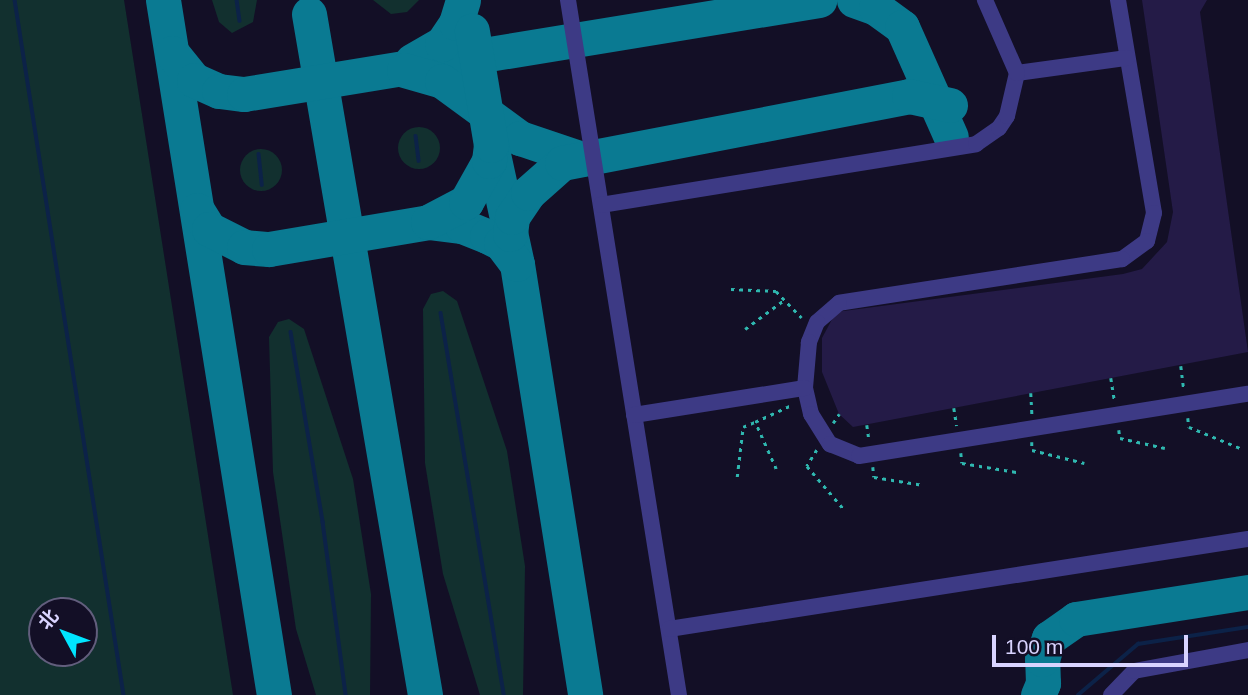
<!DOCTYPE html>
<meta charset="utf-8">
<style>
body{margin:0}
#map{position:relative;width:1248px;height:695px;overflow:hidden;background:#130f26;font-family:Arial,"Noto Sans SC",sans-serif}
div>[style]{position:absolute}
.green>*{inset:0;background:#12302f}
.round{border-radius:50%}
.stream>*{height:3.5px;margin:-1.75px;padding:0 1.75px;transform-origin:1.75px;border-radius:1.75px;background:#0c2248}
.taxiway>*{height:35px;margin:-17.5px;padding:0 17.5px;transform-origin:17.5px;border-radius:17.5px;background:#0a7a92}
.building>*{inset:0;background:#241b47}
.path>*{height:2.5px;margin-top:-1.25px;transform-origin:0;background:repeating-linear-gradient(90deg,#2fb8b0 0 3.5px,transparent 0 8.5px)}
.minor>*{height:16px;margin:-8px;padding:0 8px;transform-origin:8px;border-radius:8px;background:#3d3a85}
span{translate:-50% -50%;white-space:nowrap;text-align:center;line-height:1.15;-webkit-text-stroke:5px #130f26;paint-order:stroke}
.north{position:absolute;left:28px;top:597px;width:70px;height:70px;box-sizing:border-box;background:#130f26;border:2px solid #625e7d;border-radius:50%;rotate:311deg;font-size:19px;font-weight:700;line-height:28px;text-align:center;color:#d9d4ff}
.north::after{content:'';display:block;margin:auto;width:24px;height:32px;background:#00e5ff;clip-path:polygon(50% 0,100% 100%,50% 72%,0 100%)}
.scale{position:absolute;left:992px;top:635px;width:196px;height:32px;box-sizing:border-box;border:4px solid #d9d4ff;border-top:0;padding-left:9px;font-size:21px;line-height:24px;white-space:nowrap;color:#d9d4ff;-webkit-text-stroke:5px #130f26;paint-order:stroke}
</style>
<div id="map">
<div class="green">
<div style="clip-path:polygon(evenodd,0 0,124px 0,233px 695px,0 695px,0 0,42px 611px,84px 611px,84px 653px,42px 653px,42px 611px)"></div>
<div style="clip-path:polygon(212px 0,257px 0,253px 22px,232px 33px,219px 22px)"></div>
<div style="clip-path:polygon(373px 0,419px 0,407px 12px,391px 14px)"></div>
<div class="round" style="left:398px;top:127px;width:42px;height:42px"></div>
<div class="round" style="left:240px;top:149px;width:42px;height:42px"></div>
<div style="clip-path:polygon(443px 291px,457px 301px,507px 451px,525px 566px,523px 695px,480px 695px,443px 574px,425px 463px,423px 309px,431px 294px)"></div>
<div style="clip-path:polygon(289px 319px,304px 329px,353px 479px,371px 594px,370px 695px,316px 695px,296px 629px,273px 472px,269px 337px,278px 322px)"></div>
</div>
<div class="stream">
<div style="left:15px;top:0;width:703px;rotate:81.09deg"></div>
<div style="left:237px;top:0;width:21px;rotate:82deg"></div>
<div style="left:416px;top:136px;width:25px;rotate:83deg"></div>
<div style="left:259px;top:154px;width:31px;rotate:84deg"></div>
<div style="left:441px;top:313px;width:387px;rotate:80.6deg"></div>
<div style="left:291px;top:332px;width:193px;rotate:80.4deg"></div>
<div style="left:323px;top:522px;width:175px;rotate:82.4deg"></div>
<div style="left:1078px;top:695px;width:79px;rotate:-40.4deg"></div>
<div style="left:1138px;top:644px;width:111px;rotate:-8.8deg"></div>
</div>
<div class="taxiway">
<div style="left:163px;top:0;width:704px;rotate:80.93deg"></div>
<div style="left:854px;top:0;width:23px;rotate:20deg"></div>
<div style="left:876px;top:8px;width:32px;rotate:36deg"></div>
<div style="left:902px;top:27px;width:120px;rotate:66deg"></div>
<div style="left:309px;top:14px;width:691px;rotate:80.33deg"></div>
<div style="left:172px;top:53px;width:35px;rotate:51deg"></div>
<div style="left:194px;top:80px;width:27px;rotate:24deg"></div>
<div style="left:219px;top:91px;width:25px;rotate:7deg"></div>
<div style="left:244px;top:94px;width:583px;rotate:-9.28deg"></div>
<div style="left:412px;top:61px;width:34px;rotate:-30deg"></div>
<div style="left:442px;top:44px;width:25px;rotate:-56deg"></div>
<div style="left:456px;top:23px;width:24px;rotate:-73deg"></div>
<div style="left:404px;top:70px;width:40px;rotate:16deg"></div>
<div style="left:442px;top:81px;width:97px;rotate:36.2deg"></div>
<div style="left:520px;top:138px;width:65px;rotate:18.7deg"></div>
<div style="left:491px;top:145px;width:122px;rotate:77.7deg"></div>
<div style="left:517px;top:264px;width:436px;rotate:81deg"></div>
<div style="left:197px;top:210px;width:22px;rotate:58deg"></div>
<div style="left:209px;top:229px;width:39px;rotate:27deg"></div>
<div style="left:244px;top:247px;width:25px;rotate:5deg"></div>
<div style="left:269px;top:249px;width:161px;rotate:-9.6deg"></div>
<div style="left:428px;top:222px;width:34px;rotate:7deg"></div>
<div style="left:462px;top:226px;width:27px;rotate:22deg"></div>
<div style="left:487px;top:236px;width:16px;rotate:27deg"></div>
<div style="left:501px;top:243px;width:26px;rotate:53deg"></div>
<div style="left:428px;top:222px;width:43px;rotate:-27.8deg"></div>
<div style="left:466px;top:202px;width:47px;rotate:-60.7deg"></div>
<div style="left:489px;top:161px;width:16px;rotate:-83deg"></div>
<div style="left:491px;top:145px;width:116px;rotate:-99.5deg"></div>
<div style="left:510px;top:234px;width:17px;rotate:-83deg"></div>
<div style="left:512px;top:217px;width:29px;rotate:-56deg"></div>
<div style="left:528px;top:193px;width:45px;rotate:-41.4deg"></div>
<div style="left:562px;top:163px;width:353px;rotate:-10.9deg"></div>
<div style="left:909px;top:96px;width:42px;rotate:12.4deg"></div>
<div style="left:1038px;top:695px;width:13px;rotate:-67deg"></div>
<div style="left:1043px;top:683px;width:24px;rotate:-92deg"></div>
<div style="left:1042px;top:659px;width:22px;rotate:-72deg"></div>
<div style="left:1049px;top:638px;width:33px;rotate:-35deg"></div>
<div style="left:1076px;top:619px;width:174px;rotate:-8.9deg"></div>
</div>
<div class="building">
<div style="clip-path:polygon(1142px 0,1207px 0,1200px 12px,1248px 352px,853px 427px,839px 414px,822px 372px,822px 338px,836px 312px,1123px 274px,1142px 269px,1167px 242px,1173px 212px)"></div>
</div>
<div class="path">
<div style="left:731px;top:289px;width:45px;rotate:2.5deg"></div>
<div style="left:776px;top:291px;width:37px;rotate:46deg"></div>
<div style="left:745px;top:329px;width:49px;rotate:-36.6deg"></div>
<div style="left:1181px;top:366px;width:24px;rotate:83deg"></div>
<div style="left:1111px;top:378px;width:25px;rotate:81deg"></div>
<div style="left:1031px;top:393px;width:21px;rotate:87deg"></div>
<div style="left:954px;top:408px;width:18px;rotate:81deg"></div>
<div style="left:1188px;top:418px;width:9px;rotate:84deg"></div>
<div style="left:1189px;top:427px;width:55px;rotate:22.4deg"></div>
<div style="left:833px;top:423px;width:11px;rotate:-56deg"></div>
<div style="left:867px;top:425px;width:14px;rotate:82deg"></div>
<div style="left:1119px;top:430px;width:8px;rotate:83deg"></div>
<div style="left:1120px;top:438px;width:46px;rotate:12.5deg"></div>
<div style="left:1032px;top:442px;width:8px;rotate:90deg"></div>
<div style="left:1032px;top:450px;width:54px;rotate:14deg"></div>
<div style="left:817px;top:450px;width:19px;rotate:122deg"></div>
<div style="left:807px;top:466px;width:55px;rotate:49.4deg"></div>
<div style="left:961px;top:453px;width:10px;rotate:84deg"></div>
<div style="left:962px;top:463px;width:55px;rotate:9.5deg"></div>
<div style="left:873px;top:467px;width:10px;rotate:84deg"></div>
<div style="left:874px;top:477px;width:50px;rotate:9.3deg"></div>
<div style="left:776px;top:469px;width:51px;rotate:-114.1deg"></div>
<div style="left:755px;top:422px;width:40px;rotate:-25deg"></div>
<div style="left:737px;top:477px;width:50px;rotate:-83.2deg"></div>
<div style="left:743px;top:427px;width:13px;rotate:-23deg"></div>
</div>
<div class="minor">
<div style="left:568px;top:0;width:704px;rotate:80.93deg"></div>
<div style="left:1118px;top:0;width:216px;rotate:80.4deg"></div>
<div style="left:1154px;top:213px;width:29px;rotate:104deg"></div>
<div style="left:1147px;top:241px;width:31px;rotate:144deg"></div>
<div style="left:1122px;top:259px;width:286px;rotate:171.2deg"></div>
<div style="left:839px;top:303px;width:29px;rotate:139deg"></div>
<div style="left:817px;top:322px;width:22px;rotate:112deg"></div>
<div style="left:809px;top:342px;width:46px;rotate:95deg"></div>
<div style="left:805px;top:388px;width:27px;rotate:77deg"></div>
<div style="left:811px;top:414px;width:36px;rotate:58deg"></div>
<div style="left:830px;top:444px;width:31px;rotate:22deg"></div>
<div style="left:859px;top:456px;width:394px;rotate:-9.1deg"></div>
<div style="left:1017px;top:73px;width:111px;rotate:-7.8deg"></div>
<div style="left:601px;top:205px;width:380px;rotate:-9.2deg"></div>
<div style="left:976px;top:144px;width:28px;rotate:-35deg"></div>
<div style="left:999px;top:128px;width:14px;rotate:-56deg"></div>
<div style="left:1007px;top:116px;width:44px;rotate:-76.9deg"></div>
<div style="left:1017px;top:73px;width:80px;rotate:-113.7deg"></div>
<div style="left:634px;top:415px;width:173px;rotate:-9deg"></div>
<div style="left:669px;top:629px;width:586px;rotate:-8.84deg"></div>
<div style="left:1111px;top:695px;width:33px;rotate:-46deg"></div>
<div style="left:1134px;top:671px;width:116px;rotate:-10.4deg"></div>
</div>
<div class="north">北</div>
<div class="scale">100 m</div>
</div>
